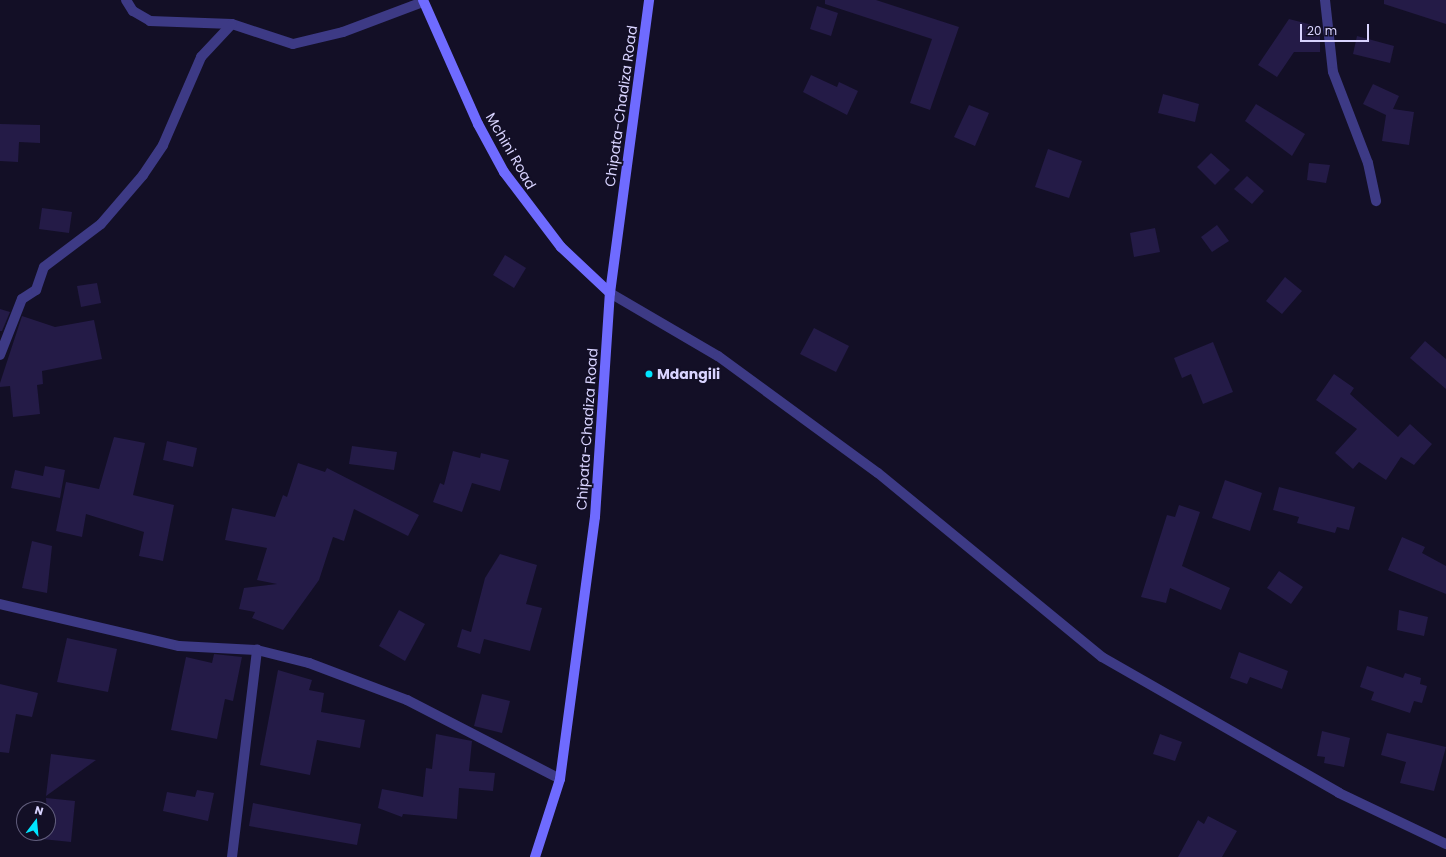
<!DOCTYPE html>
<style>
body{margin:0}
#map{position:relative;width:1446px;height:857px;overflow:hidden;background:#130f26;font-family:Poppins,sans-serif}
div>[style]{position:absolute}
.building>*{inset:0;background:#241b47}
.street>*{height:10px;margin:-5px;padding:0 5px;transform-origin:5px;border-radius:5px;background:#3d3a85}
.secondary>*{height:10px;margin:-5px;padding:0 5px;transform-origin:5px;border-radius:5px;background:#6f6bff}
.dots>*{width:11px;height:11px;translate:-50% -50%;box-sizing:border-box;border:2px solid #130f26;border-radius:50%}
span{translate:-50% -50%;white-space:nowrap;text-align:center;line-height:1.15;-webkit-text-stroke:3.5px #130f26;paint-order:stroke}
.street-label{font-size:14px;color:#d9d4ff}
.poi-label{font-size:14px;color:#d9d4ff;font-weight:700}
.left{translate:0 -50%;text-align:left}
.north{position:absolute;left:16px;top:801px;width:40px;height:40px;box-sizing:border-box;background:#130f26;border:1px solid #625e7d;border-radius:50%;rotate:16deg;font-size:11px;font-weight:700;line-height:16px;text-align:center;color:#d9d4ff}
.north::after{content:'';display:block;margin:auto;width:14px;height:18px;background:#00e5ff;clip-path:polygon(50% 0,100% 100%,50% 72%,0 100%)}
.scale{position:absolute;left:1300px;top:24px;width:69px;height:18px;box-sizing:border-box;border:2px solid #d9d4ff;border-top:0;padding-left:5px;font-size:12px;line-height:14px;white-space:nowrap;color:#d9d4ff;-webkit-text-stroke:3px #130f26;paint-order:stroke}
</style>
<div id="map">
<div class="building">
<div style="clip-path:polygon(825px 0,876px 0,959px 27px,930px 110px,910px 103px,932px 39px,825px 4px)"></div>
<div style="clip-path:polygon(1384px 0,1446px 0,1446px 24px,1384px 4px)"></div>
<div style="clip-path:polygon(817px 6px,838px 13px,831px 36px,810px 29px)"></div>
<div style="clip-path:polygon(1289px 19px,1320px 27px,1320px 52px,1294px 52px,1277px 77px,1258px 65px)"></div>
<div style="clip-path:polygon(1357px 36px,1394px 46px,1390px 63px,1353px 54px)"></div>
<div style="clip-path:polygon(811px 75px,837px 87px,839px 82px,858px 91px,847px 115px,803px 92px)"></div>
<div style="clip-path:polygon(1373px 84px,1399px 96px,1393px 109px,1414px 112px,1409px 145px,1382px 141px,1386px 115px,1363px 104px)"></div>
<div style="clip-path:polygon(1163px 94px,1199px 104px,1195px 122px,1158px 113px)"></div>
<div style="clip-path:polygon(1256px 104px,1305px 134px,1292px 156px,1245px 121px)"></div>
<div style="clip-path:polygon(969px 105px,989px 113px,975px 146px,954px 137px)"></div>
<div style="clip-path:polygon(0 124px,40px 125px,40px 143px,19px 142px,18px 162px,0 161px)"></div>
<div style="clip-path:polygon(1048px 149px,1082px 161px,1069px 198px,1035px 187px)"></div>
<div style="clip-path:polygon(1211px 153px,1230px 170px,1215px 185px,1197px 167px)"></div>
<div style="clip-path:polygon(1309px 163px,1330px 165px,1326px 183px,1307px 180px)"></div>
<div style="clip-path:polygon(1247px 176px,1264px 191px,1252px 204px,1234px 189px)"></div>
<div style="clip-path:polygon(42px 208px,72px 212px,69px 233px,39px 229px)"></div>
<div style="clip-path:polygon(1217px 225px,1229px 241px,1212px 252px,1201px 237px)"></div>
<div style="clip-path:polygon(1155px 228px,1160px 252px,1134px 257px,1130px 233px)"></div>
<div style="clip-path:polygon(505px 255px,526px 268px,514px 288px,493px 275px)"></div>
<div style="clip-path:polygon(1285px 277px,1302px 291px,1282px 314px,1266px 301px)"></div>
<div style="clip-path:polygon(97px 283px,101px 303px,81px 307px,77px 286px)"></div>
<div style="clip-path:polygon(0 309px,10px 312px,2px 331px,0 331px)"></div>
<div style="clip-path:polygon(22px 316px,55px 327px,94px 320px,102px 359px,42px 371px,43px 384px,37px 385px,40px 414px,13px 417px,10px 386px,0 387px,0 383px)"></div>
<div style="clip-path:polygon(814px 328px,849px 346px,836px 372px,800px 354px)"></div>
<div style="clip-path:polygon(1425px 341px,1446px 359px,1446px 389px,1410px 358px)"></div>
<div style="clip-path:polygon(1213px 342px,1233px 392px,1203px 404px,1191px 374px,1182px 378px,1174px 358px)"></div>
<div style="clip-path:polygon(1334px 374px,1354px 388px,1350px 394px,1398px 437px,1410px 424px,1432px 444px,1414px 465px,1401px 457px,1386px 480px,1359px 462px,1353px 469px,1335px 453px,1357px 429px,1316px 400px)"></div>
<div style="clip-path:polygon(114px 437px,145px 443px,133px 495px,174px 505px,163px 561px,139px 556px,144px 532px,86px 514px,82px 537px,56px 531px,66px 482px,99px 489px)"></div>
<div style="clip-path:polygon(167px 441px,197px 448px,193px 467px,163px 460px)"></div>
<div style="clip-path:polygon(352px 446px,397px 452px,394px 470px,349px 464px)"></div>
<div style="clip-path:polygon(453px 451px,480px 458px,481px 453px,509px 460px,500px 491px,472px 483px,462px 512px,433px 502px,440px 483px,444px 485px)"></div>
<div style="clip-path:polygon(298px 463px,325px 472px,327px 468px,419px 515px,408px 536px,354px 509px,344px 541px,333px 537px,319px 580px,283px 630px,252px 618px,255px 612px,239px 609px,244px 588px,277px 584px,257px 580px,267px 548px,225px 540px,232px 508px,275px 517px,283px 495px,287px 497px)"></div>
<div style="clip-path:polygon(45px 466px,65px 470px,60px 498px,11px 488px,15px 470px,43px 476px)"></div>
<div style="clip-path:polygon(1225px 480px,1262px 493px,1250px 531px,1212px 518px)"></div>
<div style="clip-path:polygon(1279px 487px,1355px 507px,1349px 530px,1337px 527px,1335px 533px,1297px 523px,1299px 517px,1273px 510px)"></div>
<div style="clip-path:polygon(1179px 505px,1200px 512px,1182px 566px,1230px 588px,1221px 610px,1170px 588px,1166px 603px,1141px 597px,1167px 515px,1175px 517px)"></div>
<div style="clip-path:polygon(1402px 537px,1425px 547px,1422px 553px,1446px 566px,1446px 594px,1388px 570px)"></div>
<div style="clip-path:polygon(32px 541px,52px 546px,47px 593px,22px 588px)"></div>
<div style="clip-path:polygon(500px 554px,537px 565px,526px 604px,542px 608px,530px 651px,484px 639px,480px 654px,457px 647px,462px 629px,471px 632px,485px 578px)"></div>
<div style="clip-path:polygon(1279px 571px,1303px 587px,1291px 604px,1267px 588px)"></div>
<div style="clip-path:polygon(399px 610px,425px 624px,405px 661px,379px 646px)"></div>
<div style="clip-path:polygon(1399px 610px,1428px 617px,1424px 636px,1397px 630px)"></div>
<div style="clip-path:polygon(67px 638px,117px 649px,108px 692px,57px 682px)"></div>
<div style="clip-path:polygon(1239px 652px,1288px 671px,1282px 689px,1250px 677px,1247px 684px,1230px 678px)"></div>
<div style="clip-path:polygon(214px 654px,242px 657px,233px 701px,225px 699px,217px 739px,171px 730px,186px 657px,212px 663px)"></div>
<div style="clip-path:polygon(1367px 666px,1403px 678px,1405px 673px,1421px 678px,1420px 684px,1427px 686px,1422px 703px,1414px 701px,1410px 713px,1371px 700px,1374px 692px,1360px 687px)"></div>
<div style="clip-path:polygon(278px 670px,312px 680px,309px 690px,324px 693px,321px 712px,365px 720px,360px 748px,317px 740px,310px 775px,260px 765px)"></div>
<div style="clip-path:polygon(0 684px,38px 693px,32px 717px,16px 714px,9px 753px,0 752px)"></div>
<div style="clip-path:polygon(482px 694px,510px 701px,502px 733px,474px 726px)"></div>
<div style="clip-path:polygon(1322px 731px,1350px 738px,1344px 767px,1324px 763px,1325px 757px,1317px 756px)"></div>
<div style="clip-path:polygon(1387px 733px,1446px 747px,1434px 791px,1400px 783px,1406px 762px,1381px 755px)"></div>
<div style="clip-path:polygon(436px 734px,472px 741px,469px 771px,495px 773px,493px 791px,459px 788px,457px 819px,403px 814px,402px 817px,378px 808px,382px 789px,423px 797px,426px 768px,432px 769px)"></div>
<div style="clip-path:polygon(1160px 734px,1182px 742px,1175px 761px,1153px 754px)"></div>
<div style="clip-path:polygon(51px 754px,96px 760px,46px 796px)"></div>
<div style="clip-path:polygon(197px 790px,214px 793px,208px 821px,163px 811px,167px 792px,195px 797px)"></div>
<div style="clip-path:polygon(46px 798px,75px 801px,71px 842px,42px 839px,42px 833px,48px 833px)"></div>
<div style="clip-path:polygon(253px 803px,361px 824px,357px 845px,249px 826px)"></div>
<div style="clip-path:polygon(1208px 816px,1237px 831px,1222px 857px,1178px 857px,1198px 820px,1204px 824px)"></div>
</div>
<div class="street">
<div style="left:126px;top:0;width:13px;rotate:58deg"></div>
<div style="left:133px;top:11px;width:20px;rotate:30deg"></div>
<div style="left:150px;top:21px;width:82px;rotate:2.1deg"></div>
<div style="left:232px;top:24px;width:64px;rotate:18.2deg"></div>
<div style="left:293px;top:44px;width:51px;rotate:-13.5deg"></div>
<div style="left:343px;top:32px;width:85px;rotate:-20.6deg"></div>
<div style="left:1325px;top:0;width:72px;rotate:83.7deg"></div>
<div style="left:1333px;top:72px;width:97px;rotate:69deg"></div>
<div style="left:1368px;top:163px;width:39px;rotate:78deg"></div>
<div style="left:610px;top:293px;width:125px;rotate:30.3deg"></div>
<div style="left:718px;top:356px;width:198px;rotate:36.2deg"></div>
<div style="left:878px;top:473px;width:290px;rotate:39.4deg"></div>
<div style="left:1102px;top:657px;width:273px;rotate:29.8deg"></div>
<div style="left:1339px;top:793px;width:119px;rotate:25.5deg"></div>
<div style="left:0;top:355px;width:60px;rotate:-68.6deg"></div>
<div style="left:22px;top:299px;width:17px;rotate:-33deg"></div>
<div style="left:36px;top:290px;width:24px;rotate:-71deg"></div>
<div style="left:44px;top:267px;width:71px;rotate:-37deg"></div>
<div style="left:101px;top:224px;width:65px;rotate:-49.4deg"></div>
<div style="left:143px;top:175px;width:36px;rotate:-56deg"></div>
<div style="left:163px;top:145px;width:96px;rotate:-66.6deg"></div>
<div style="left:201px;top:57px;width:45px;rotate:-46.8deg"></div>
<div style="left:0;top:604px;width:184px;rotate:13.2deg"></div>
<div style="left:179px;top:646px;width:78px;rotate:2.9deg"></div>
<div style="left:257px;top:650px;width:54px;rotate:14deg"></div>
<div style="left:309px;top:663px;width:105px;rotate:20.7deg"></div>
<div style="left:407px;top:700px;width:172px;rotate:27.3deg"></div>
<div style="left:232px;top:857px;width:209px;rotate:-83.1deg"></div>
</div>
<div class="secondary">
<div style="left:423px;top:0;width:136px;rotate:66.1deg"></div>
<div style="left:478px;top:124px;width:55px;rotate:61.6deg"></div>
<div style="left:504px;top:172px;width:94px;rotate:52.8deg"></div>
<div style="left:561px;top:247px;width:67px;rotate:43.2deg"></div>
<div style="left:535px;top:857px;width:82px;rotate:-72.2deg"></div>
<div style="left:560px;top:779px;width:264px;rotate:-82.4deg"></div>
<div style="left:595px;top:517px;width:225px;rotate:-86.2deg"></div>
<div style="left:610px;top:293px;width:296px;rotate:-82.4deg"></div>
</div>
<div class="dots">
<div style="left:649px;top:374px;background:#00e5ff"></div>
</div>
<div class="street-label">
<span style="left:621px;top:106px;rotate:-82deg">Chipata-Chadiza Road</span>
<span style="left:511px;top:151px;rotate:60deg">Mchini Road</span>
<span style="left:587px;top:429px;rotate:-86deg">Chipata-Chadiza Road</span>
</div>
<div class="poi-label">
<span class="left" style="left:657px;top:374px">Mdangili</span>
</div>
<div class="north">N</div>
<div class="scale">20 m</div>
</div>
